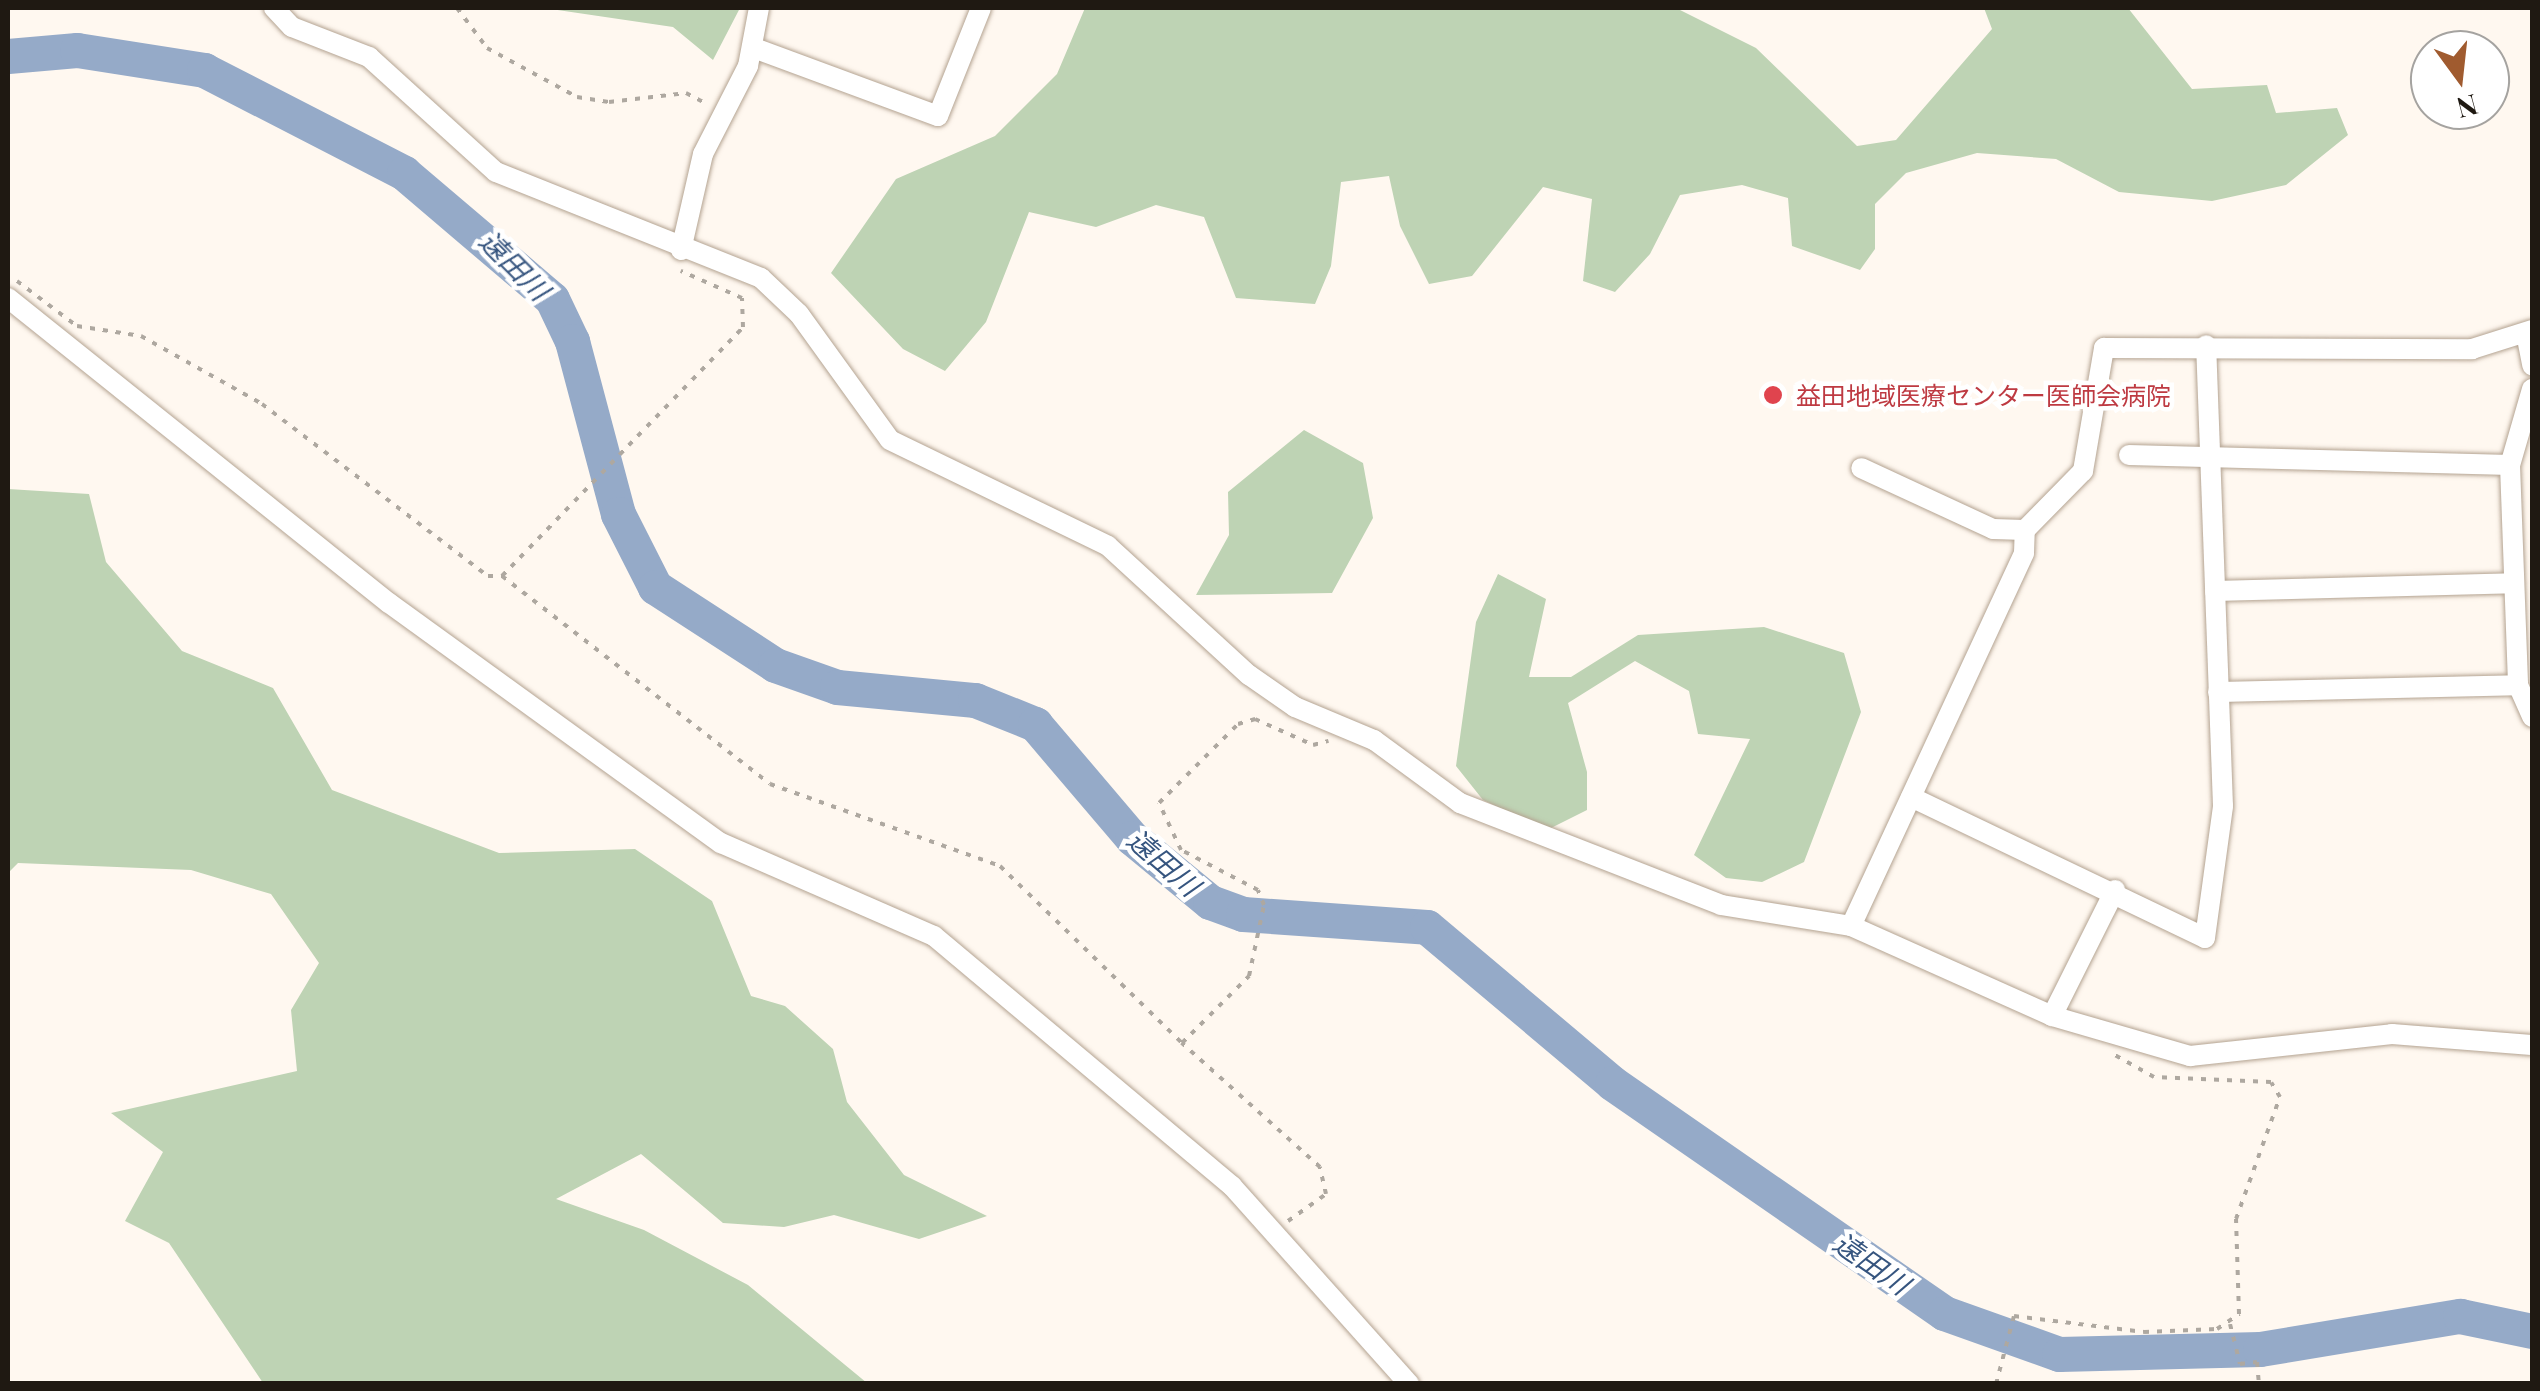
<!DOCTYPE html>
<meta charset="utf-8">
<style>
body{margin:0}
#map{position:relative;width:2540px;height:1391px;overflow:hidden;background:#fff8f0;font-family:"Playfair Display","Noto Sans JP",serif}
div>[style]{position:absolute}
.green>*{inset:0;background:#bed3b4}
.river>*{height:35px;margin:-17.5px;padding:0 17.5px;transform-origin:17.5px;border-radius:17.5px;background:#95aac8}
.path>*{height:4px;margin-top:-2px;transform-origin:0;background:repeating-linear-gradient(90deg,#aea8a0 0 5px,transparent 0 13px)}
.roads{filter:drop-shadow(0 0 2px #b4a391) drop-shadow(0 0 2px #b4a391)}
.minor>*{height:20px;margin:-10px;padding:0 10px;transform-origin:10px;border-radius:10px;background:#fff}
.dots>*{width:28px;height:28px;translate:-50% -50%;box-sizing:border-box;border:5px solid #fff;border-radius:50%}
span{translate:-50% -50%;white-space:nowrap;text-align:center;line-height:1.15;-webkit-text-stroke:9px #fff;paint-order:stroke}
.health-label{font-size:25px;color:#be3a42}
.left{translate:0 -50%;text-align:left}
.water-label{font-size:28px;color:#36557f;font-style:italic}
.frame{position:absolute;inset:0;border:10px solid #1f1912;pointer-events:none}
.north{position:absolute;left:2410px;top:30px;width:100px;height:100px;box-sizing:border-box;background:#fff;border:2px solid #a5a3a0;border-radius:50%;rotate:165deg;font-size:28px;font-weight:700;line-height:40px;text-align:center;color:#1f1912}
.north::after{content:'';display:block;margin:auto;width:35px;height:45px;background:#a05b2f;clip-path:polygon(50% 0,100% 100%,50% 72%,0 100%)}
</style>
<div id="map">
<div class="green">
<div style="clip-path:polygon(544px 8px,740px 8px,713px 60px,673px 27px)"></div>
<div style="clip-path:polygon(1085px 8px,1676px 8px,1756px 48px,1857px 146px,1896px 140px,1992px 29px,1984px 8px,2128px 8px,2192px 89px,2267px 85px,2276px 113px,2337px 108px,2348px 135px,2286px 185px,2212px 201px,2119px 192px,2056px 159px,1977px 153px,1906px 173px,1875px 204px,1875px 249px,1860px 270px,1792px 246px,1788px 198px,1742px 185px,1680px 195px,1650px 254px,1615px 292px,1583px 281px,1592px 199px,1543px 187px,1472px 276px,1429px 284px,1400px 226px,1389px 176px,1341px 182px,1331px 266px,1315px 304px,1236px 298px,1204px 217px,1156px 205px,1096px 227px,1029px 212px,986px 322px,945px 371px,903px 349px,831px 273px,896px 179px,995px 136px,1057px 74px)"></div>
<div style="clip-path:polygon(1304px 430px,1363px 463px,1373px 518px,1332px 593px,1196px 595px,1229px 535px,1228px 492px)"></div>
<div style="clip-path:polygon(8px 489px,89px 494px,106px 562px,182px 651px,273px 688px,332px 790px,499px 853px,635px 849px,712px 901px,751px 996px,785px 1006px,833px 1049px,847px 1102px,904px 1175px,987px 1216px,919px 1239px,834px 1215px,784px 1227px,723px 1223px,641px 1154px,556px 1199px,644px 1230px,748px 1285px,867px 1383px,263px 1383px,169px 1243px,125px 1221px,163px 1152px,111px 1113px,297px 1071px,291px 1010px,319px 963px,271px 894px,191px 870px,18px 863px,8px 873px)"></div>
<div style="clip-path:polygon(1498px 574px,1546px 599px,1529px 677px,1571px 677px,1638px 635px,1764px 627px,1844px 653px,1861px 712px,1804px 862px,1762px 882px,1726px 878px,1694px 855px,1750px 739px,1698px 734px,1689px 691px,1635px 661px,1568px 703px,1587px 772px,1587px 810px,1547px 830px,1483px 800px,1456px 766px,1476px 622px)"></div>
</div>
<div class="river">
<div style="left:8px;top:56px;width:69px;rotate:-5deg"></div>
<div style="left:77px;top:50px;width:129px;rotate:8.9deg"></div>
<div style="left:204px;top:70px;width:225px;rotate:27.2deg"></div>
<div style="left:404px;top:173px;width:194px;rotate:40.4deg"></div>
<div style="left:552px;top:299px;width:47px;rotate:64.5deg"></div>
<div style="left:572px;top:341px;width:179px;rotate:75.1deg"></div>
<div style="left:618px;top:514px;width:82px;rotate:63.1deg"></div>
<div style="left:655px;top:587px;width:143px;rotate:33deg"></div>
<div style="left:775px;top:665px;width:66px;rotate:19.5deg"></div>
<div style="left:837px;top:687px;width:139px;rotate:5.4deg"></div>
<div style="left:975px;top:700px;width:65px;rotate:21.8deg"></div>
<div style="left:1035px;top:724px;width:150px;rotate:49.6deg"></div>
<div style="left:1132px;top:838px;width:101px;rotate:39.4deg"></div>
<div style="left:1210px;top:902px;width:35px;rotate:20deg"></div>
<div style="left:1243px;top:914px;width:184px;rotate:4deg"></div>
<div style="left:1427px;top:927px;width:242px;rotate:40.1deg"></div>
<div style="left:1612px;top:1083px;width:404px;rotate:34.7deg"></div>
<div style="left:1944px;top:1313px;width:122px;rotate:19.6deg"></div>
<div style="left:2059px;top:1354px;width:201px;rotate:-1.4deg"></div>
<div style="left:2260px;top:1349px;width:203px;rotate:-9.4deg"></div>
<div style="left:2460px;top:1316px;width:74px;rotate:11.8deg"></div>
</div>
<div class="path">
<div style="left:457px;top:8px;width:50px;rotate:53.1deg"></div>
<div style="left:487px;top:48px;width:102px;rotate:28.6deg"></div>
<div style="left:577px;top:97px;width:32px;rotate:9deg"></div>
<div style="left:609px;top:102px;width:78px;rotate:-6.7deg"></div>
<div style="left:686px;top:93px;width:21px;rotate:28deg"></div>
<div style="left:17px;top:281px;width:75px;rotate:36.9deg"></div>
<div style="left:77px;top:326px;width:65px;rotate:8.9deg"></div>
<div style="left:141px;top:336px;width:139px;rotate:29.3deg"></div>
<div style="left:262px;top:404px;width:284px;rotate:37.3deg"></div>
<div style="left:488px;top:576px;width:14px"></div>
<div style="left:502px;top:576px;width:347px;rotate:-45.9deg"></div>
<div style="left:743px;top:327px;width:29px;rotate:-92deg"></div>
<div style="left:742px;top:298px;width:67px;rotate:-156.1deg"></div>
<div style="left:502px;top:576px;width:339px;rotate:37.8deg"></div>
<div style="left:770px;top:784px;width:244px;rotate:19.6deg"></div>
<div style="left:1000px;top:866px;width:254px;rotate:44.2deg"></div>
<div style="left:1288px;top:1221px;width:47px;rotate:-35.4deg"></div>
<div style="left:1326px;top:1194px;width:28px;rotate:-103deg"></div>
<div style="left:1320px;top:1167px;width:186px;rotate:-138.1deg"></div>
<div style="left:1182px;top:1043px;width:95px;rotate:-45deg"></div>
<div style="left:1249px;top:976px;width:73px;rotate:-78.1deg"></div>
<div style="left:1264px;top:905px;width:16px;rotate:-112deg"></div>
<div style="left:1258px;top:890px;width:87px;rotate:-152.5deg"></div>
<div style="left:1181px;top:850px;width:52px;rotate:-115.1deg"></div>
<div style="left:1159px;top:803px;width:112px;rotate:-45deg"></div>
<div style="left:1238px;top:724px;width:18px;rotate:-16deg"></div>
<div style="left:1255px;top:719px;width:64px;rotate:24.1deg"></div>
<div style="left:1313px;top:745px;width:16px;rotate:-15deg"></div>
<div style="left:2230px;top:1324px;width:41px;rotate:76deg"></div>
<div style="left:2240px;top:1364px;width:17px;rotate:-7deg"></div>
<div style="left:2257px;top:1362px;width:22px;rotate:85deg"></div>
<div style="left:1996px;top:1384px;width:70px;rotate:-75.2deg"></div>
<div style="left:2014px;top:1316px;width:131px;rotate:7deg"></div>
<div style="left:2144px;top:1332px;width:73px;rotate:-2.4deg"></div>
<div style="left:2217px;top:1329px;width:27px;rotate:-34deg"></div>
<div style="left:2239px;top:1314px;width:95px;rotate:-91.8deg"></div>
<div style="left:2236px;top:1219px;width:130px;rotate:-70.2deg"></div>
<div style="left:2280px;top:1097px;width:17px;rotate:-121deg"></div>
<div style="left:2271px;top:1082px;width:117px;rotate:-177.6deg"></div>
<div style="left:2154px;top:1077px;width:45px;rotate:-150.6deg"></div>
</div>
<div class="roads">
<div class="minor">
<div style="left:274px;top:8px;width:26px;rotate:47deg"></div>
<div style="left:292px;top:27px;width:83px;rotate:21.3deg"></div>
<div style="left:369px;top:57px;width:171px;rotate:42.2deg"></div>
<div style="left:496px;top:172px;width:285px;rotate:21.8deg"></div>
<div style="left:761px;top:278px;width:52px;rotate:43.5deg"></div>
<div style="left:799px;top:314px;width:155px;rotate:54.2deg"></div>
<div style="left:890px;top:440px;width:242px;rotate:25.9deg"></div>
<div style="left:1108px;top:546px;width:191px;rotate:42.5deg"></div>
<div style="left:1249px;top:675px;width:56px;rotate:34.8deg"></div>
<div style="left:1295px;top:707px;width:86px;rotate:22.7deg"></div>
<div style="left:1374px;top:740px;width:107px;rotate:36.2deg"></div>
<div style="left:1460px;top:803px;width:280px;rotate:21.3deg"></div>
<div style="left:1721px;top:905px;width:132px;rotate:9.2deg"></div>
<div style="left:1851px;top:926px;width:220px;rotate:24.1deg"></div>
<div style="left:2052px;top:1016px;width:144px;rotate:16.2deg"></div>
<div style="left:2190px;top:1056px;width:203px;rotate:-6.2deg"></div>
<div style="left:2392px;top:1034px;width:140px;rotate:4.5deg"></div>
<div style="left:754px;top:48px;width:196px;rotate:20.3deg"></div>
<div style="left:938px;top:116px;width:116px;rotate:-68.3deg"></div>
<div style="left:681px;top:250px;width:98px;rotate:-77.1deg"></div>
<div style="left:703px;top:154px;width:99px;rotate:-62.9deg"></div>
<div style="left:748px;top:66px;width:59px;rotate:-79.3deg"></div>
<div style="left:8px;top:298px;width:488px;rotate:38.7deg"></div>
<div style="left:389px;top:603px;width:410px;rotate:35.9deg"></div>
<div style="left:721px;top:843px;width:232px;rotate:23.6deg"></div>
<div style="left:934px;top:936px;width:389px;rotate:40deg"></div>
<div style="left:1232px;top:1186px;width:266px;rotate:48.2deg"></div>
<div style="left:2526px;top:333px;width:33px;rotate:79deg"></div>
<div style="left:2532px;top:389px;width:79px;rotate:106.1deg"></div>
<div style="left:2510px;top:465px;width:220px;rotate:87.9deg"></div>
<div style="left:2518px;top:685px;width:35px;rotate:66deg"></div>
<div style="left:2129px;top:455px;width:381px;rotate:1.5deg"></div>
<div style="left:2025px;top:530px;width:83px;rotate:-45.5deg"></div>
<div style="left:2083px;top:471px;width:125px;rotate:-80.3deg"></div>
<div style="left:2104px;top:348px;width:368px;rotate:0.2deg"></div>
<div style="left:2472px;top:349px;width:63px;rotate:-17.6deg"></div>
<div style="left:2215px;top:591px;width:298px;rotate:-1.5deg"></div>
<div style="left:2218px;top:692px;width:300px;rotate:-1.3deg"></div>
<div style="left:1911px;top:797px;width:326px;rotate:25.6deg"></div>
<div style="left:2205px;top:938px;width:133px;rotate:-82.2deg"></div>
<div style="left:2223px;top:806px;width:461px;rotate:-92.1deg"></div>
<div style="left:1851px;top:926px;width:411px;rotate:-65.1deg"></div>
<div style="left:2024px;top:553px;width:23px;rotate:-88deg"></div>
<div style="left:2025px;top:530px;width:32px;rotate:-178deg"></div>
<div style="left:1993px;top:529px;width:145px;rotate:-155.2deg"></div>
<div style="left:2052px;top:1016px;width:141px;rotate:-63.4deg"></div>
</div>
</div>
<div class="dots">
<div style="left:1773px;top:395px;background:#e0444e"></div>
</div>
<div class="health-label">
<span class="left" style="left:1796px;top:395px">益田地域医療センター医師会病院</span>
</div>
<div class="water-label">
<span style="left:515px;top:265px;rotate:45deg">遠田川</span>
<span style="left:1164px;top:862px;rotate:41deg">遠田川</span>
<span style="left:1872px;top:1263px;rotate:35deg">遠田川</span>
</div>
<div class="frame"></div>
<div class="north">N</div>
</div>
